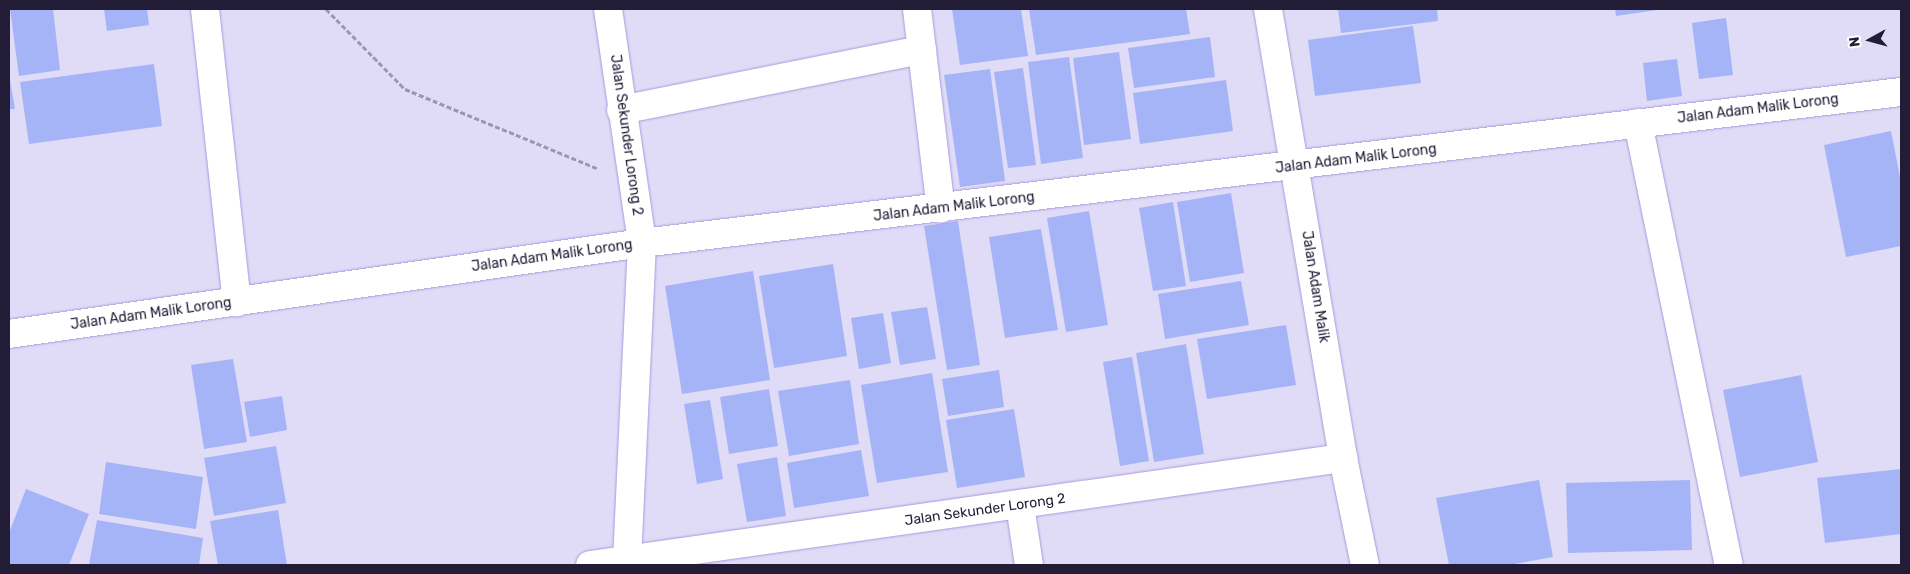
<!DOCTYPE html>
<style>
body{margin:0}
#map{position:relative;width:1910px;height:574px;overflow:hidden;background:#e0dbf7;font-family:Rubik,sans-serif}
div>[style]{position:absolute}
.building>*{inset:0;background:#a5b4f7}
.path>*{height:3px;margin-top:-1.5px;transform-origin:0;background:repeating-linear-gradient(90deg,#9c96b2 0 5px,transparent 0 7.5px)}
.roads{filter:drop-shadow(0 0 1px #a899dc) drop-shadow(0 0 1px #a899dc)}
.minor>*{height:28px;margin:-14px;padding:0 14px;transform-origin:14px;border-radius:14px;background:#fff}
span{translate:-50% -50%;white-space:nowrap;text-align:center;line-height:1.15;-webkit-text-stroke:4px #fff;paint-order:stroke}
.street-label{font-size:14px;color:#231c36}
.frame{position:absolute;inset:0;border:10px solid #231c36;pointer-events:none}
.north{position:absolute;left:1845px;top:15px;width:50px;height:50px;-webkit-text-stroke:4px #fff;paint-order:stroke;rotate:263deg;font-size:14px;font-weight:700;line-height:20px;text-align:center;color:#231c36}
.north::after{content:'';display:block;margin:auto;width:18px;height:22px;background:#231c36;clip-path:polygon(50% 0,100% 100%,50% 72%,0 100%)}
</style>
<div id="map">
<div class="building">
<div style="clip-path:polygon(10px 9px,53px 9px,60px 70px,19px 76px)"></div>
<div style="clip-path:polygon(104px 9px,147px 9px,149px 25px,107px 31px)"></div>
<div style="clip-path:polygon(952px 9px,1021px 9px,1028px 56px,960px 65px)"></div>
<div style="clip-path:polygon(1029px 9px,1186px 9px,1190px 34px,1036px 55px)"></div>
<div style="clip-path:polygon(1338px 9px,1437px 9px,1438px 21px,1341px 33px)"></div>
<div style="clip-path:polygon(1615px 9px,1657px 9px,1657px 10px,1616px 16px)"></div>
<div style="clip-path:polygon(1726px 18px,1733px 75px,1699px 79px,1692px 23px)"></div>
<div style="clip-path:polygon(1413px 26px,1421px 83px,1315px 96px,1308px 40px)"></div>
<div style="clip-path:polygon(1210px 37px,1215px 77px,1134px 88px,1128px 48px)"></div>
<div style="clip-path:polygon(1119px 52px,1131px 139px,1084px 145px,1073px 58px)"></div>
<div style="clip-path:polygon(1069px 57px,1083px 158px,1041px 164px,1028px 62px)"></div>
<div style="clip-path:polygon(1677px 59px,1682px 96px,1647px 101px,1643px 63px)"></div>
<div style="clip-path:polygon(154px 64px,162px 126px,29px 144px,20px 82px)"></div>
<div style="clip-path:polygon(1023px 68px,1036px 165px,1008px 168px,994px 72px)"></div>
<div style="clip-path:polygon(990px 69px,1005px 181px,960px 187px,944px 75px)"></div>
<div style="clip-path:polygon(9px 74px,15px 109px,9px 109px)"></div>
<div style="clip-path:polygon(1226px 80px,1233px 131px,1140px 144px,1133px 93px)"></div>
<div style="clip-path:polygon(1891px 131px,1901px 182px,1901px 246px,1846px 257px,1824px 145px)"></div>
<div style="clip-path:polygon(1231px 193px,1244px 273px,1190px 282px,1177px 202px)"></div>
<div style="clip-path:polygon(1173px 202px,1186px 286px,1153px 291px,1139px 208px)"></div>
<div style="clip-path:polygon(1089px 211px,1108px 325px,1066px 332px,1047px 218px)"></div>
<div style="clip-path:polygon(958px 221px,980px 365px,947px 370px,924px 226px)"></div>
<div style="clip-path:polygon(1041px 229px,1058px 330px,1005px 338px,989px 237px)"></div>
<div style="clip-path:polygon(833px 264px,847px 356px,774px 368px,759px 276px)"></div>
<div style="clip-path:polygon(753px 271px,770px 380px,682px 394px,665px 286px)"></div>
<div style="clip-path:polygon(1241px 281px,1249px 325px,1165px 339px,1158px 294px)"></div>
<div style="clip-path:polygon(927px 307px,936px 359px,900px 365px,891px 312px)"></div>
<div style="clip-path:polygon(883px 313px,891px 363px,859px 369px,851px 318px)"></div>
<div style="clip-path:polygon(1286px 325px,1296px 385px,1207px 399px,1197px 339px)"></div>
<div style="clip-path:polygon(1186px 344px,1204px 454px,1154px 462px,1136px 353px)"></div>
<div style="clip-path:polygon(1132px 357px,1149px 461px,1120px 466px,1103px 362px)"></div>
<div style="clip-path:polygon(233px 359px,247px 442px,204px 449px,191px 365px)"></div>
<div style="clip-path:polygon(999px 370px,1004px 407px,948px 416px,942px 379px)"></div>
<div style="clip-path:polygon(932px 373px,948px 472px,877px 483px,861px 385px)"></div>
<div style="clip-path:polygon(1801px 375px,1818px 462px,1740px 477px,1723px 390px)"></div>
<div style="clip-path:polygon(850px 380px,859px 444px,789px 456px,778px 391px)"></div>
<div style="clip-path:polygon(769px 389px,778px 446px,729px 454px,720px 397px)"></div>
<div style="clip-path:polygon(282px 396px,287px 430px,250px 437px,244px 402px)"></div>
<div style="clip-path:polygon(710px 400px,723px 479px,697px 484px,684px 404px)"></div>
<div style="clip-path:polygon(1014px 409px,1025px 477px,957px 488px,946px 420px)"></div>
<div style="clip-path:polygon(276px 446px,286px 503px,214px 516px,204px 458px)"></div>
<div style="clip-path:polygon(861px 450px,869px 496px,794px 508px,787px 463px)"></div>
<div style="clip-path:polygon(777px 457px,786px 516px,747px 522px,737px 464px)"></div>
<div style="clip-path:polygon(106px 462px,203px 477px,196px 529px,99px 514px)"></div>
<div style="clip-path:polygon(1901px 469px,1901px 534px,1825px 543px,1817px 478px)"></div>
<div style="clip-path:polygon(1539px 480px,1553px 557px,1509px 565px,1449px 565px,1436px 498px)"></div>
<div style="clip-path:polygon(1690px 480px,1692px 550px,1568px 553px,1566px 483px)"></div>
<div style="clip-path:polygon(26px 489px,89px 514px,69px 565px,9px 565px,9px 533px)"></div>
<div style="clip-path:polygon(278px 510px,287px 565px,218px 565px,210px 521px)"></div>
<div style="clip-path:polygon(97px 520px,203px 538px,199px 565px,89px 565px)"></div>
</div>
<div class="path">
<div style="left:326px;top:9px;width:112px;rotate:45.4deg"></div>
<div style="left:405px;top:89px;width:208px;rotate:22.4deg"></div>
</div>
<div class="roads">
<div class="minor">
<div style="left:205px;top:9px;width:295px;rotate:83.8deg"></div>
<div style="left:608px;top:9px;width:236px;rotate:81.7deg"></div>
<div style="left:642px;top:243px;width:318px;rotate:92.7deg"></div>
<div style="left:917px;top:9px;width:201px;rotate:83.2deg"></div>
<div style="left:1268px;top:9px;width:455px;rotate:80.5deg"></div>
<div style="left:1343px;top:458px;width:109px;rotate:78.4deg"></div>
<div style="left:621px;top:110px;width:307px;rotate:-11.3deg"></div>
<div style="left:1638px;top:123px;width:451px;rotate:78.4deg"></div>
<div style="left:9px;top:334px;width:640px;rotate:-8.18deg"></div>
<div style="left:642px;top:243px;width:1268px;rotate:-6.84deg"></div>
<div style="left:1020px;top:505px;width:61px;rotate:81.5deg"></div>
<div style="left:590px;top:565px;width:761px;rotate:-8.09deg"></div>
</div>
</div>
<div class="street-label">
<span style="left:1758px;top:109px;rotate:-7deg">Jalan Adam Malik Lorong</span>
<span style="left:626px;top:135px;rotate:82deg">Jalan Sekunder Lorong 2</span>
<span style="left:1356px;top:159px;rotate:-7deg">Jalan Adam Malik Lorong</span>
<span style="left:954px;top:207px;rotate:-7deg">Jalan Adam Malik Lorong</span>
<span style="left:552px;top:256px;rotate:-8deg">Jalan Adam Malik Lorong</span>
<span style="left:1315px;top:287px;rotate:81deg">Jalan Adam Malik</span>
<span style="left:151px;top:314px;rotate:-8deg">Jalan Adam Malik Lorong</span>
<span style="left:985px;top:510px;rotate:-8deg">Jalan Sekunder Lorong 2</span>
</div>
<div class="frame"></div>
<div class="north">N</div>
</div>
